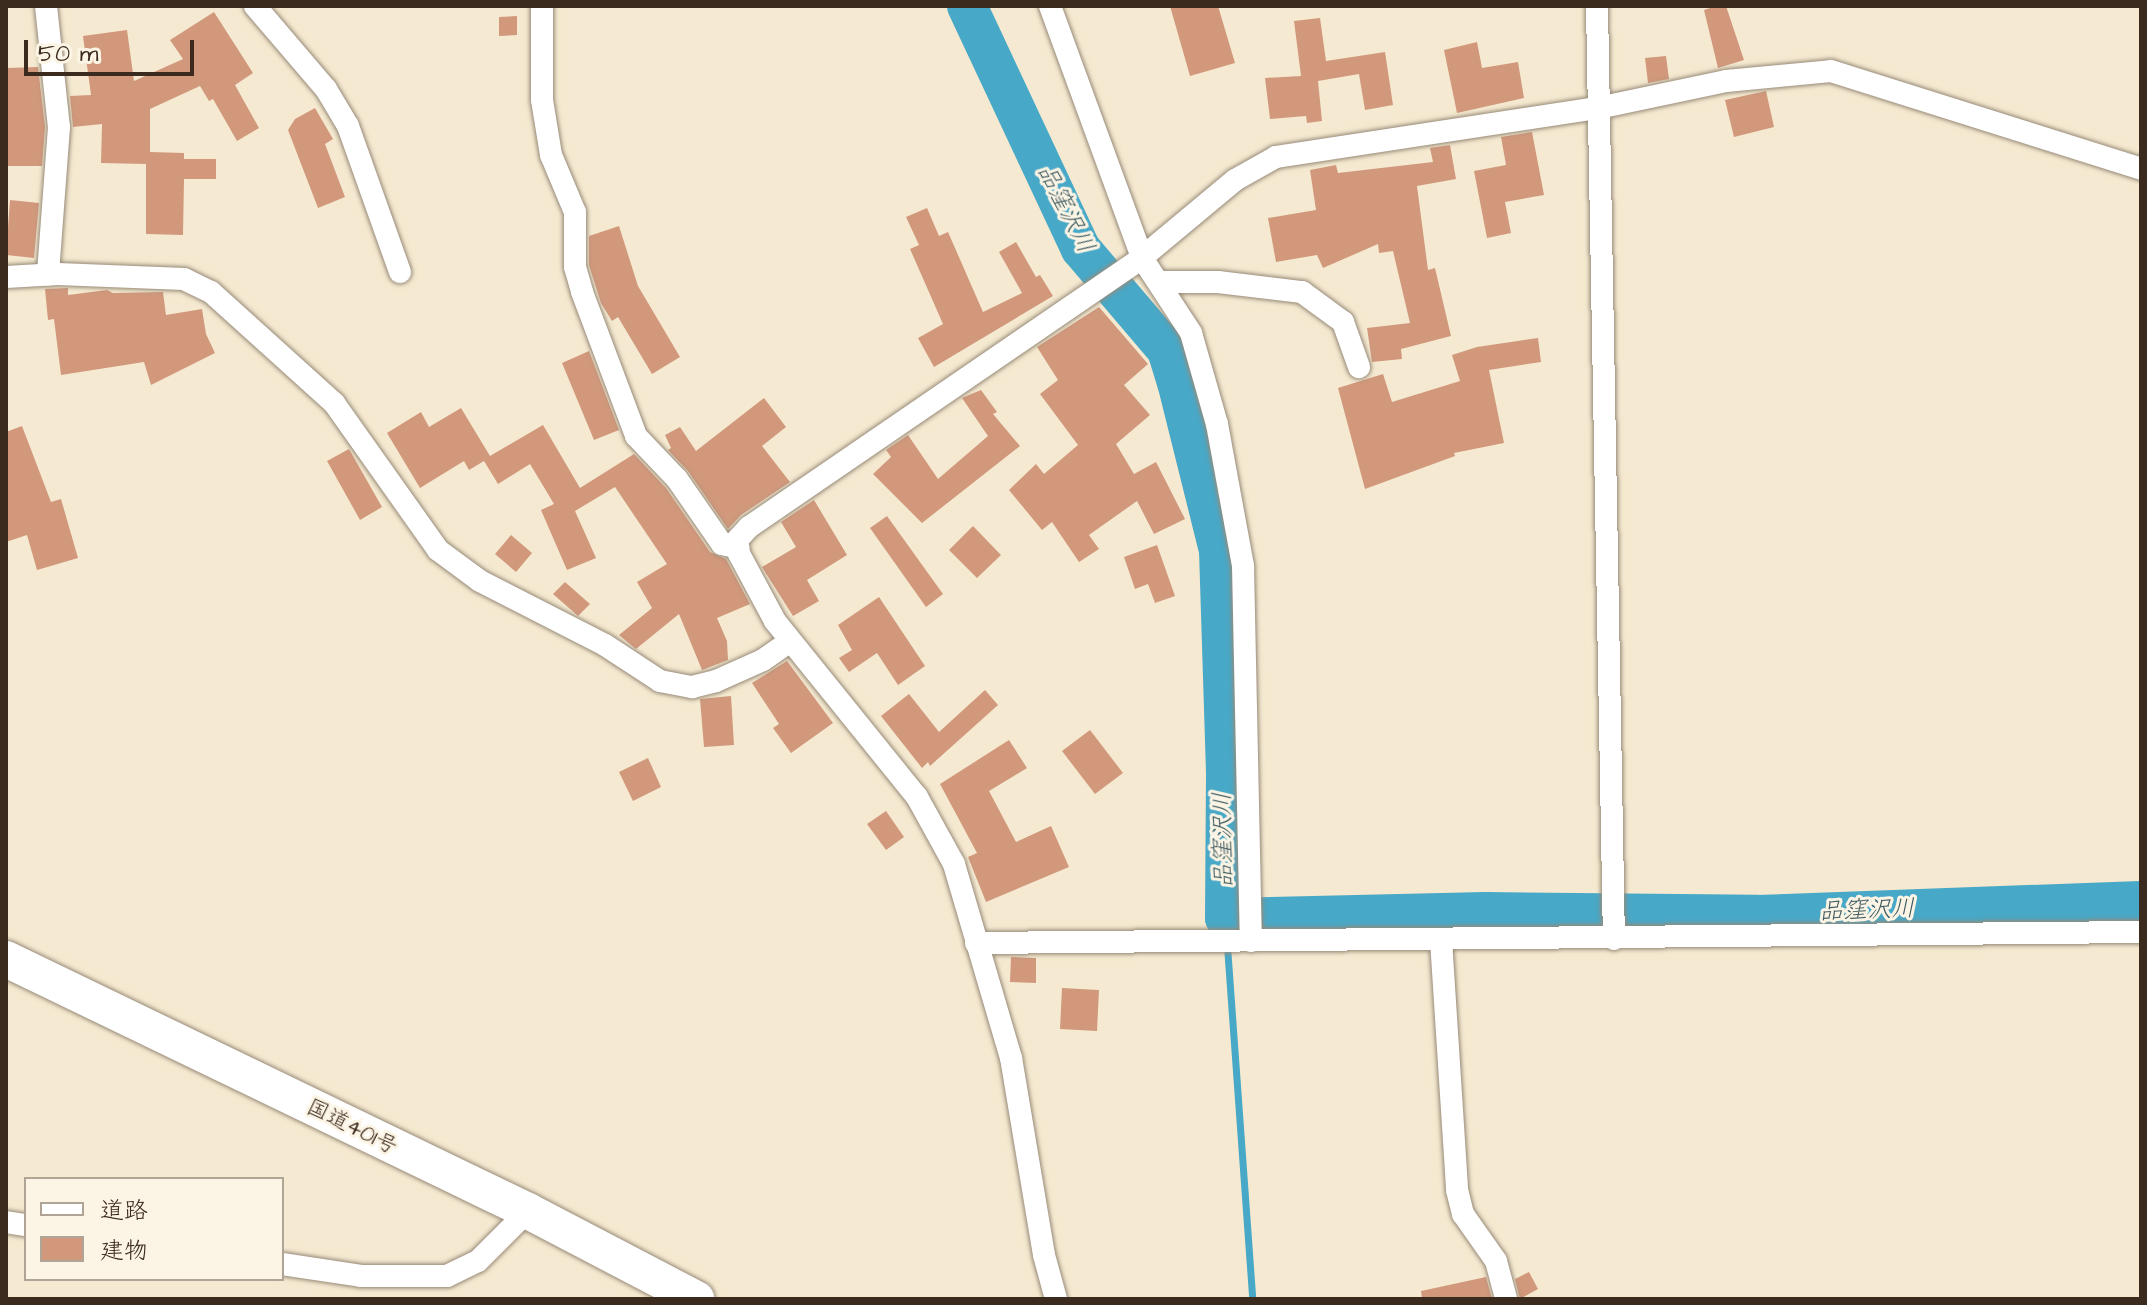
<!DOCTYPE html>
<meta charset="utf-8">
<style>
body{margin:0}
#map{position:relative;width:2147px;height:1305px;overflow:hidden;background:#f5ead1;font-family:"Architects Daughter","Klee One",sans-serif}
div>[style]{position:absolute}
.stream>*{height:7px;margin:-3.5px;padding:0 3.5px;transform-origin:3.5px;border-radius:3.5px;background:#48a8c7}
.river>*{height:40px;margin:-20px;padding:0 20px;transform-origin:20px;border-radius:20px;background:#48a8c7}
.building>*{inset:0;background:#d1987c}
.roads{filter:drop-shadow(0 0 2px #988a78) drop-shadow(0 0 2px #988a78)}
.minor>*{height:22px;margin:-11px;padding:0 11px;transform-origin:11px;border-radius:11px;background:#fff}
.trunk>*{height:36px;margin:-18px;padding:0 18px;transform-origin:18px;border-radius:18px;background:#fff}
span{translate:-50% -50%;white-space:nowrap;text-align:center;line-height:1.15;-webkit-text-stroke:6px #fcf5e5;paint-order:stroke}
.street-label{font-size:22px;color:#3b2a1e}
.water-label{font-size:24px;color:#405c62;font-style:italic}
.frame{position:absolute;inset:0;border:8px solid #3b2a1e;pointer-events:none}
.legend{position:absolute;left:24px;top:1177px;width:260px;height:104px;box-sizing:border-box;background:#fcf5e5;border:2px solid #afa495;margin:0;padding:10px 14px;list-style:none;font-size:24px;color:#3b2a1e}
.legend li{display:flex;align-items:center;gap:16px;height:40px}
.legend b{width:40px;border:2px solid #afa495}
.scale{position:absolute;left:24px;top:40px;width:170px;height:36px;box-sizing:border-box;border:4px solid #3b2a1e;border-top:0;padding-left:10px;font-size:24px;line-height:28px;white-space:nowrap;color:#3b2a1e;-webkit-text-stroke:6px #fcf5e5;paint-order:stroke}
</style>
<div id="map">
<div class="stream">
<div style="left:1225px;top:918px;width:382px;rotate:85.9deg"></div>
</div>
<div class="river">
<div style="left:967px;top:6px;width:268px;rotate:64.9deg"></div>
<div style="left:1081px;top:249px;width:133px;rotate:49.6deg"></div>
<div style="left:1167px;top:350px;width:34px;rotate:73deg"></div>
<div style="left:1177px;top:382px;width:173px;rotate:76deg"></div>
<div style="left:1219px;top:550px;width:225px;rotate:88.2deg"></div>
<div style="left:1226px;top:775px;width:143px;rotate:90.4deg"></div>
<div style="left:1225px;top:918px;width:260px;rotate:-1.3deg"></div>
<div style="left:1485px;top:912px;width:272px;rotate:0.6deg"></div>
<div style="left:1757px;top:915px;width:384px;rotate:-2.1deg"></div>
</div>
<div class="building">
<div style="clip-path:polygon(1170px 6px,1218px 6px,1235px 63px,1190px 76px)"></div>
<div style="clip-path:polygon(1716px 6px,1726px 6px,1744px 60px,1718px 68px,1704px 10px)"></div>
<div style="clip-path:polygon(214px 12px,253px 73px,235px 85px,259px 128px,237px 141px,213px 99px,209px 101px,200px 86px,150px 109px,150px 152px,184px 153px,184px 159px,216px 159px,216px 179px,184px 179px,183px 235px,146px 234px,146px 164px,101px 163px,102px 124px,73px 127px,70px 96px,91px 95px,83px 36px,127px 30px,134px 81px,183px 59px,170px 40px)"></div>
<div style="clip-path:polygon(517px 16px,517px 35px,499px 36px,499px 17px)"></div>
<div style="clip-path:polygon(1320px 18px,1326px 61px,1385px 52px,1393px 105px,1365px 110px,1359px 74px,1318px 81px,1322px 121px,1307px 123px,1306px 116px,1270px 119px,1265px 78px,1301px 76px,1294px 21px)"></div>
<div style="clip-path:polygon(1477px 42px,1482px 68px,1518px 62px,1524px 98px,1457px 113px,1444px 50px)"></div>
<div style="clip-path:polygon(1666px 56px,1669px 79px,1648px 83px,1645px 58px)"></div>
<div style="clip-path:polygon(38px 67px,45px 127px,42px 166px,6px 166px,6px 68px)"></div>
<div style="clip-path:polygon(1766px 91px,1774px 127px,1734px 137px,1725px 100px)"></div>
<div style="clip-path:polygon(315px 108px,333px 139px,325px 144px,345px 197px,318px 208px,288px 130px,295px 119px)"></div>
<div style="clip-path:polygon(1532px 132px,1544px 195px,1505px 202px,1511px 233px,1487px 238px,1474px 171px,1506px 165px,1501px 137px)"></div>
<div style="clip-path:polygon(1450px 145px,1456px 179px,1417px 186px,1428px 270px,1435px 268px,1451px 336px,1401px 349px,1402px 359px,1372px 362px,1367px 328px,1410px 323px,1393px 251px,1379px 253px,1378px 244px,1323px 268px,1317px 255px,1276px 262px,1268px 218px,1316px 210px,1310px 170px,1336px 165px,1338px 173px,1433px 162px,1430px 148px)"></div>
<div style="clip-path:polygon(10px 200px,39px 203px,34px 258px,6px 255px)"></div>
<div style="clip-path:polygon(927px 208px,939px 236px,948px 232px,983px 312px,1022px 293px,999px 252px,1016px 242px,1036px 277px,1040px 275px,1053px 296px,934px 367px,918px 338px,943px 324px,910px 249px,919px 245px,906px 217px)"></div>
<div style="clip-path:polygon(619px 226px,638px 286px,680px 357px,652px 374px,618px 317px,612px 321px,601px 303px,589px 265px,589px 236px)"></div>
<div style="clip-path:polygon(68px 288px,68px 295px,107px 290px,113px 293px,163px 292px,166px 315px,202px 309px,206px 334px,215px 353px,151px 385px,144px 362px,61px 375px,54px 319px,48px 320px,45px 289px)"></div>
<div style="clip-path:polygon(1099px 307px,1148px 364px,1124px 385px,1150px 415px,1116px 444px,1134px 474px,1156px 462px,1185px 519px,1154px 534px,1137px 501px,1089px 535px,1099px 549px,1079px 562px,1052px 522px,1042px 530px,1009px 490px,1036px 464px,1044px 474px,1078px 445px,1040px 394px,1058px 380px,1037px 347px)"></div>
<div style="clip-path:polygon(1538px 338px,1541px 362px,1489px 370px,1504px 443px,1454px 453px,1455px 456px,1365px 489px,1338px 388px,1383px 374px,1392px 402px,1460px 381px,1452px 355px,1477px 347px)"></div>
<div style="clip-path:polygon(589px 351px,619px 430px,594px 440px,562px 363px)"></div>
<div style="clip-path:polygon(981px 390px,997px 412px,993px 414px,1020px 446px,922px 523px,873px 474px,891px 457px,886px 450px,908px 435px,938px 479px,988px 436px,962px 398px)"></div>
<div style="clip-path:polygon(764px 398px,786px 427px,762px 446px,790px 482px,741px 515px,728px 529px,688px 471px,668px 450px,671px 448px,665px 435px,680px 427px,696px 451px)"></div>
<div style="clip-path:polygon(461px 408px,490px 456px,543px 425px,580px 488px,634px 454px,666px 488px,710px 552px,726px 559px,750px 604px,717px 618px,727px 641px,728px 660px,702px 670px,679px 614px,636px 649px,619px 635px,652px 608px,637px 582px,667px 564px,615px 487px,575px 511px,596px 558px,567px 570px,541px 510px,554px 504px,530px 464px,498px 484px,484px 461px,469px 470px,464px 461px,420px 488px,387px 433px,421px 412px,429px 427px)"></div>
<div style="clip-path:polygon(22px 426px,51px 502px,61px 499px,78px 558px,37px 570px,27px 535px,6px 542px,6px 432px)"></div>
<div style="clip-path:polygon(349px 449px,382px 507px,360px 520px,327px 461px)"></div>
<div style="clip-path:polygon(814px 500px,847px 555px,807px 580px,819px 601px,793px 616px,762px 567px,796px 547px,781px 522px)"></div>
<div style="clip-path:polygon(887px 516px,943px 594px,926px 607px,870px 528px)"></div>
<div style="clip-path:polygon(973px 526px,1001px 555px,977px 578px,949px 550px)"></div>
<div style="clip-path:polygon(511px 535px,532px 553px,516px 572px,495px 554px)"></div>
<div style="clip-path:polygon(1157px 545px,1175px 596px,1155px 603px,1148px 584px,1135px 589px,1124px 557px)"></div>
<div style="clip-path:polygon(565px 582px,590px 604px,578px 616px,553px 594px)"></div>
<div style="clip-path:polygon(879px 597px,925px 666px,898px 685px,877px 653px,849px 672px,839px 658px,852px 650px,838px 625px)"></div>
<div style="clip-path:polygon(787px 661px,833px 723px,791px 753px,773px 728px,779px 724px,752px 683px)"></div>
<div style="clip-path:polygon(985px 690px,998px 705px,930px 766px,928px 762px,922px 768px,881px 716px,909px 694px,939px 732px)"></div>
<div style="clip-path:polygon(731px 696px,734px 745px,704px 747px,700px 699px)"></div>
<div style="clip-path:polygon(1090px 730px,1123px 773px,1095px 794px,1062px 751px)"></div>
<div style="clip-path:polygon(1009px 740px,1027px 768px,989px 791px,1016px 842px,1051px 826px,1069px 867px,986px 902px,968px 857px,977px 853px,940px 784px)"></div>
<div style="clip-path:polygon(648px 758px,661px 787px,633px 801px,619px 772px)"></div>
<div style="clip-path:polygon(886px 811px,904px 837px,886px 850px,867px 824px)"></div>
<div style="clip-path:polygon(1011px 957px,1036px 958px,1036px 983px,1010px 982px)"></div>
<div style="clip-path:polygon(1062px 988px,1099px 990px,1097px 1031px,1060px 1029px)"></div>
<div style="clip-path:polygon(1529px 1272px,1538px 1289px,1520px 1299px,1515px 1279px)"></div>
<div style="clip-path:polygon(1486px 1277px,1492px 1299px,1422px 1299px,1421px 1291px)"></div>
</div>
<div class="roads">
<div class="minor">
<div style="left:46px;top:6px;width:122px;rotate:83.9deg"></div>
<div style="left:59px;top:127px;width:148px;rotate:94.3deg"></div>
<div style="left:255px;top:6px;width:109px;rotate:49.5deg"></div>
<div style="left:326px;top:89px;width:43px;rotate:59.3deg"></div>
<div style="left:348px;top:126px;width:155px;rotate:70.4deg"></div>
<div style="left:542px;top:6px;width:94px;rotate:90deg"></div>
<div style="left:542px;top:100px;width:56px;rotate:80.7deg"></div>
<div style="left:551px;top:155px;width:62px;rotate:67.2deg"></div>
<div style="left:575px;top:212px;width:55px;rotate:90deg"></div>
<div style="left:575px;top:267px;width:26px;rotate:74deg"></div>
<div style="left:582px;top:292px;width:154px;rotate:69.4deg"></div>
<div style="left:636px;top:436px;width:59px;rotate:46.4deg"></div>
<div style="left:677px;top:479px;width:79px;rotate:55.3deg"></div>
<div style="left:722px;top:544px;width:17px;rotate:13deg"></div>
<div style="left:1050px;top:6px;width:268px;rotate:69.9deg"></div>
<div style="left:1142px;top:258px;width:90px;rotate:56.8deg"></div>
<div style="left:1191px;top:333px;width:95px;rotate:74.1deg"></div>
<div style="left:1217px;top:424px;width:144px;rotate:79.6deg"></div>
<div style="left:1243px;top:566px;width:375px;rotate:88.8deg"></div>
<div style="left:1597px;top:6px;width:933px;rotate:88.96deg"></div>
<div style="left:6px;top:277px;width:52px;rotate:-3.3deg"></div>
<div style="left:58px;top:274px;width:126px;rotate:2.3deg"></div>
<div style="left:184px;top:279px;width:30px;rotate:26deg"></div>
<div style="left:211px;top:292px;width:166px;rotate:42.1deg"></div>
<div style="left:334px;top:403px;width:180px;rotate:54.7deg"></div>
<div style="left:438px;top:550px;width:52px;rotate:36.4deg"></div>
<div style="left:480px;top:581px;width:140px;rotate:27.1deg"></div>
<div style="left:605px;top:645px;width:66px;rotate:33.2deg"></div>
<div style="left:660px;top:681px;width:33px;rotate:11deg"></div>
<div style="left:692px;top:687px;width:25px;rotate:-14deg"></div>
<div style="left:716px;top:681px;width:51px;rotate:-24.1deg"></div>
<div style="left:763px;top:660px;width:32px;rotate:-35deg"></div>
<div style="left:1159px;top:282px;width:59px"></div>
<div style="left:1218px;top:282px;width:85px;rotate:6.8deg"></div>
<div style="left:1302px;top:292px;width:51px;rotate:36.2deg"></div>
<div style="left:1343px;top:322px;width:48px;rotate:70.4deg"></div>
<div style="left:1441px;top:940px;width:251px;rotate:86.3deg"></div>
<div style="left:1457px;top:1190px;width:25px;rotate:76deg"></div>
<div style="left:1463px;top:1214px;width:57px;rotate:54.9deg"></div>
<div style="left:1496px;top:1261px;width:39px;rotate:75deg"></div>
<div style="left:976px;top:943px;width:1165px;rotate:-0.54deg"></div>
<div style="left:6px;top:1222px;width:20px;rotate:9deg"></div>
<div style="left:282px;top:1264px;width:80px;rotate:8.6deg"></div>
<div style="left:361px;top:1276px;width:86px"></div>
<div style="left:447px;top:1276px;width:34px;rotate:-26deg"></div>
<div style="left:478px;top:1261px;width:71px;rotate:-45deg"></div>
<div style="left:1056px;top:1299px;width:46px;rotate:-105.3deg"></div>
<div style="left:1044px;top:1255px;width:200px;rotate:-99.5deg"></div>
<div style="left:1011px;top:1058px;width:202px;rotate:-106.4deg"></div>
<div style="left:954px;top:864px;width:77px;rotate:-118.9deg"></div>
<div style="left:917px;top:797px;width:226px;rotate:-128.9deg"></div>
<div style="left:775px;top:621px;width:76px;rotate:-118.2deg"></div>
<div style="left:739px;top:554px;width:14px;rotate:-98deg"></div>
<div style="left:737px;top:540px;width:18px;rotate:-47deg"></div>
<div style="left:749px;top:527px;width:473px;rotate:-34.4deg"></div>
<div style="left:1139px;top:260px;width:125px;rotate:-39.8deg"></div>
<div style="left:1235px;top:180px;width:47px;rotate:-29.3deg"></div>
<div style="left:1276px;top:157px;width:326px;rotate:-8.7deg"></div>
<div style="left:1598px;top:108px;width:131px;rotate:-11.9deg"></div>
<div style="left:1726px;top:81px;width:105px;rotate:-5.4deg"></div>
<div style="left:1831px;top:71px;width:325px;rotate:17.5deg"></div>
</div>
<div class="trunk">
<div style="left:6px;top:959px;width:580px;rotate:25.77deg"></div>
<div style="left:528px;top:1211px;width:190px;rotate:27.6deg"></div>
</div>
</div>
<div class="street-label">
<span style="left:352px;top:1127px;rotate:26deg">国道401号</span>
</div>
<div class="water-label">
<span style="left:1065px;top:209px;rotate:63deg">品窪沢川</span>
<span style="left:1224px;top:840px;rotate:-91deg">品窪沢川</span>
<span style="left:1867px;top:911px;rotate:-2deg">品窪沢川</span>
</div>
<div class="frame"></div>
<ul class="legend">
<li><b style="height:10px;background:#fff"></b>道路</li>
<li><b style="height:22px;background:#d1987c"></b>建物</li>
</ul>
<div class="scale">50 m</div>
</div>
